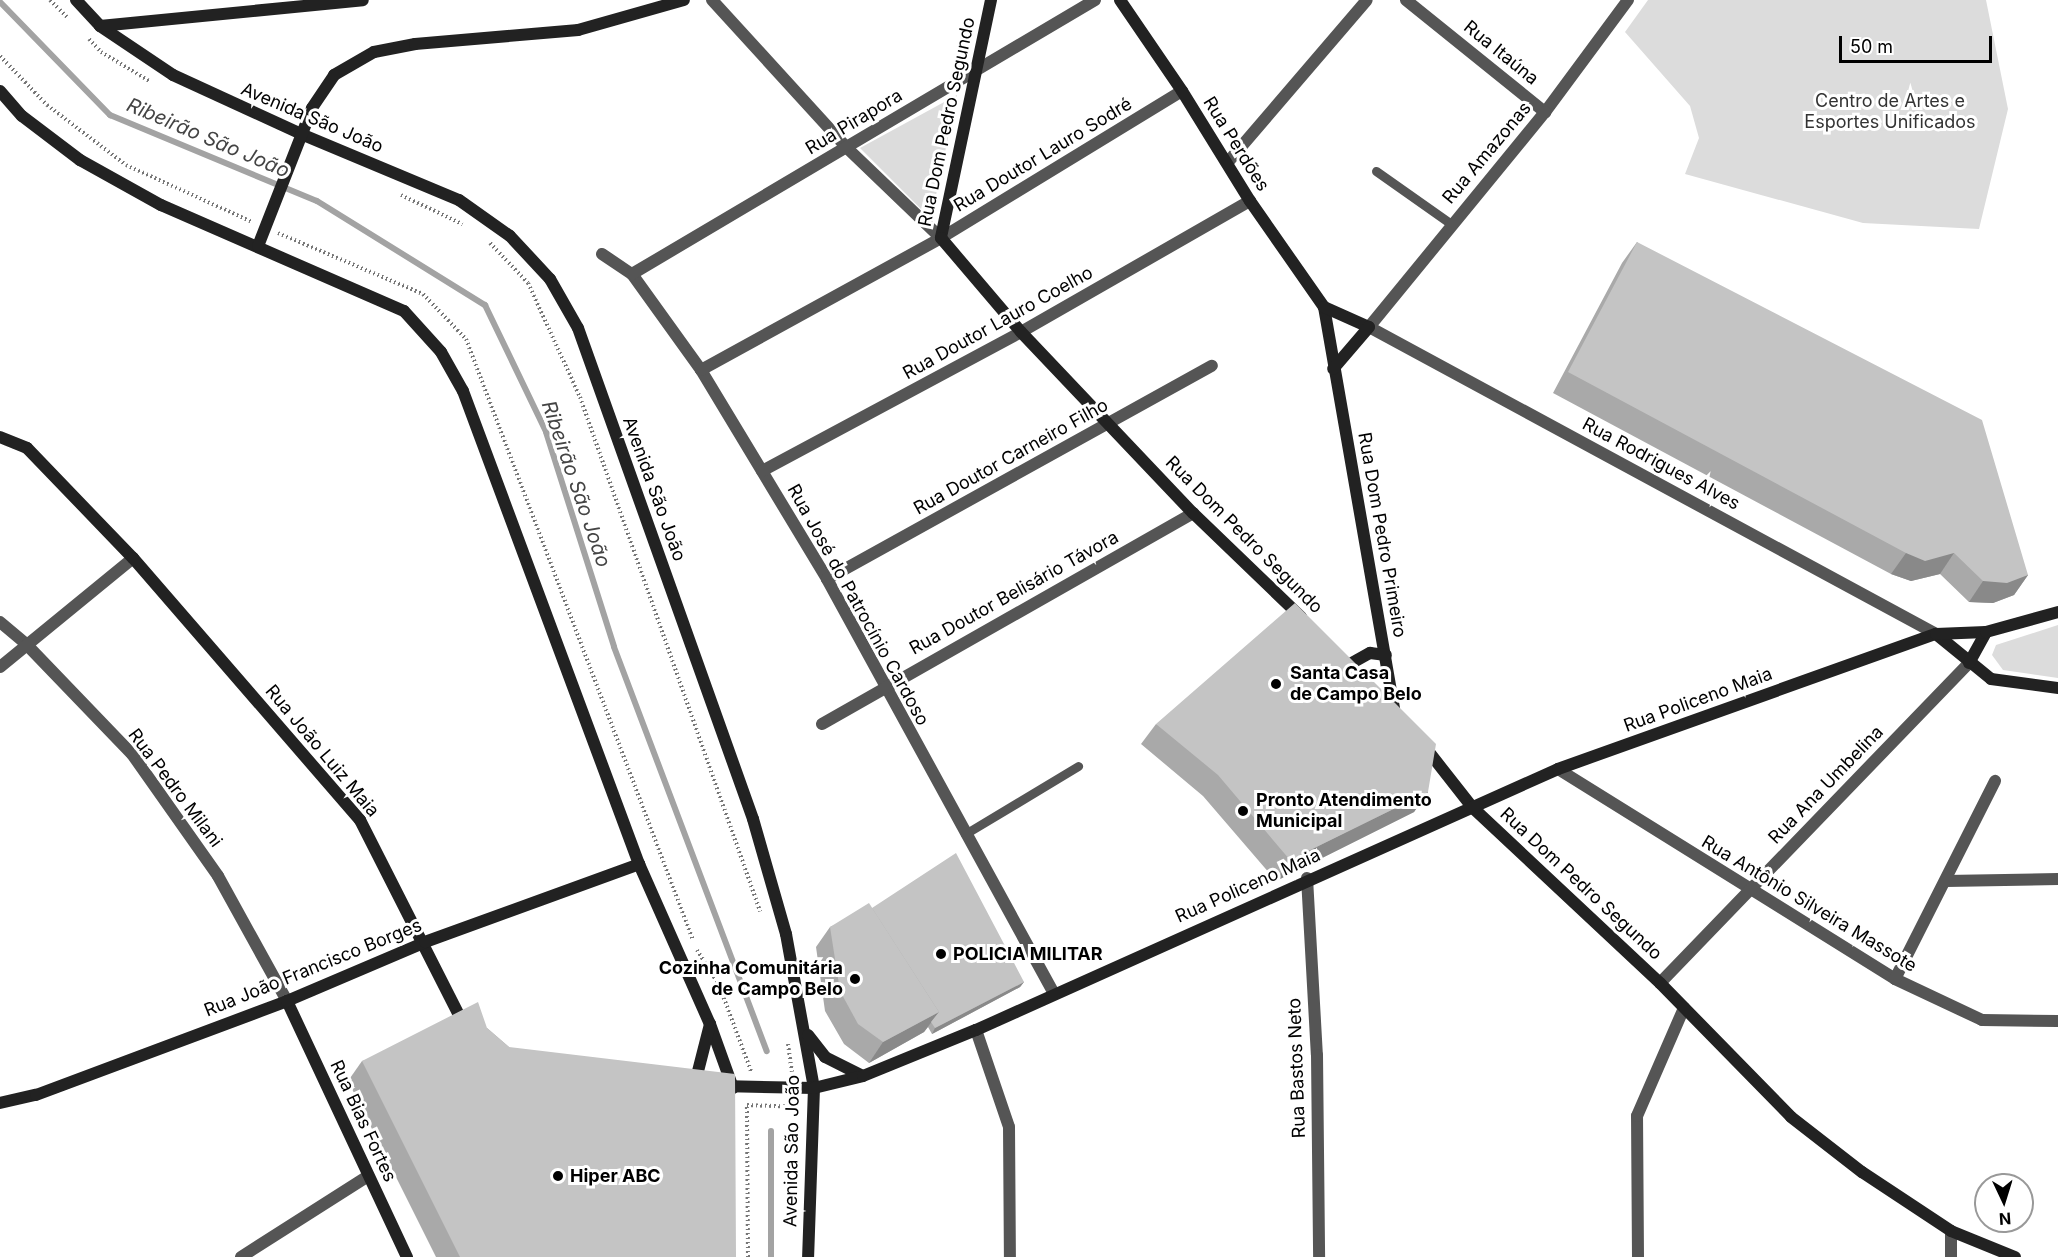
<!DOCTYPE html>
<meta charset="utf-8">
<style>
body{margin:0}
#map{position:relative;width:2058px;height:1257px;overflow:hidden;background:#fff;font-family:Inter,sans-serif}
div>[style]{position:absolute}
.green>*{inset:0;background:#dcdcdc}
.stream>*{height:6px;margin:-3px;padding:0 3px;transform-origin:3px;border-radius:3px;background:#a3a3a3}
.path>*{height:4px;margin-top:-2px;transform-origin:0;background:repeating-linear-gradient(90deg,#777 0 1.5px,transparent 0 4.5px)}
.lane>*{height:9px;margin:-4.5px;padding:0 4.5px;transform-origin:4.5px;border-radius:4.5px;background:#555}
.street>*{height:12px;margin:-6px;padding:0 6px;transform-origin:6px;border-radius:6px;background:#555}
.secondary>*{height:12px;margin:-6px;padding:0 6px;transform-origin:6px;border-radius:6px;background:#222}
.wall>*{inset:0;background:#a9a9a9}
.shaded-wall>*{inset:0;background:#898989}
.building>*{inset:0;background:#c4c4c4}
.dots>*{width:16px;height:16px;translate:-50% -50%;box-sizing:border-box;border:3px solid #fff;border-radius:50%}
span{translate:-50% -50%;white-space:nowrap;text-align:center;line-height:1.15;-webkit-text-stroke:6px #fff;paint-order:stroke}
.street-label{font-size:18px;color:#000}
.park-label{font-size:18px;color:#333}
.poi-label{font-size:18px;color:#000;font-weight:700}
.left{translate:0 -50%;text-align:left}
.right{translate:-100% -50%;text-align:right}
.water-label{font-size:20px;color:#444;font-style:italic}
.north{position:absolute;left:1974px;top:1173px;width:60px;height:60px;box-sizing:border-box;background:#fff;border:2px solid #999;border-radius:50%;rotate:176deg;font-size:16px;font-weight:700;line-height:24px;text-align:center;color:#000}
.north::after{content:'';display:block;margin:auto;width:21px;height:27px;background:#000;clip-path:polygon(50% 0,100% 100%,50% 72%,0 100%)}
.scale{position:absolute;left:1839px;top:36px;width:153px;height:27px;box-sizing:border-box;border:3px solid #000;border-top:0;padding-left:8px;font-size:18px;line-height:21px;white-space:nowrap;color:#000;-webkit-text-stroke:4px #fff;paint-order:stroke}
</style>
<div id="map">
<div class="green">
<div style="clip-path:polygon(1648px 0,1986px 0,2008px 109px,1979px 229px,1863px 223px,1685px 174px,1699px 138px,1690px 106px,1625px 32px)"></div>
<div style="clip-path:polygon(957px 95px,931px 219px,860px 148px)"></div>
<div style="clip-path:polygon(2058px 625px,2058px 678px,2003px 670px,1992px 655px,1996px 645px)"></div>
</div>
<div class="stream">
<div style="left:0;top:2px;width:158px;rotate:45.8deg"></div>
<div style="left:110px;top:115px;width:224px;rotate:22.6deg"></div>
<div style="left:317px;top:201px;width:198px;rotate:31.8deg"></div>
<div style="left:485px;top:305px;width:141px;rotate:64.3deg"></div>
<div style="left:546px;top:432px;width:225px;rotate:72.4deg"></div>
<div style="left:614px;top:647px;width:432px;rotate:69.3deg"></div>
<div style="left:771px;top:1257px;width:126px;rotate:-90deg"></div>
</div>
<div class="path">
<div style="left:50px;top:0;width:27px;rotate:45deg"></div>
<div style="left:89px;top:39px;width:18px;rotate:47deg"></div>
<div style="left:101px;top:52px;width:58px;rotate:31deg"></div>
<div style="left:0;top:56px;width:68px;rotate:46.2deg"></div>
<div style="left:47px;top:105px;width:99px;rotate:37.2deg"></div>
<div style="left:126px;top:165px;width:138px;rotate:24.3deg"></div>
<div style="left:401px;top:195px;width:68px;rotate:25.4deg"></div>
<div style="left:278px;top:233px;width:157px;rotate:22.8deg"></div>
<div style="left:423px;top:294px;width:62px;rotate:46.3deg"></div>
<div style="left:466px;top:339px;width:642px;rotate:69.31deg"></div>
<div style="left:490px;top:243px;width:55px;rotate:46.5deg"></div>
<div style="left:528px;top:283px;width:125px;rotate:65.5deg"></div>
<div style="left:580px;top:397px;width:545px;rotate:70.7deg"></div>
<div style="left:697px;top:950px;width:41px;rotate:57.8deg"></div>
<div style="left:719px;top:985px;width:92px;rotate:69.6deg"></div>
<div style="left:788px;top:1044px;width:28px;rotate:82deg"></div>
<div style="left:748px;top:1257px;width:152px;rotate:-90.4deg"></div>
<div style="left:747px;top:1105px;width:52px;rotate:2.2deg"></div>
</div>
<div class="lane">
<div style="left:1376px;top:171px;width:92px;rotate:35.2deg"></div>
<div style="left:965px;top:834px;width:132px;rotate:-31deg"></div>
</div>
<div class="street">
<div style="left:712px;top:0;width:199px;rotate:47.6deg"></div>
<div style="left:846px;top:147px;width:132px;rotate:43.8deg"></div>
<div style="left:1406px;top:0;width:179px;rotate:38.9deg"></div>
<div style="left:1628px;top:0;width:139px;rotate:126.5deg"></div>
<div style="left:1545px;top:112px;width:278px;rotate:129.3deg"></div>
<div style="left:1369px;top:327px;width:645px;rotate:28.43deg"></div>
<div style="left:1228px;top:162px;width:213px;rotate:-49.4deg"></div>
<div style="left:602px;top:254px;width:36px;rotate:34deg"></div>
<div style="left:632px;top:274px;width:118px;rotate:54.3deg"></div>
<div style="left:701px;top:370px;width:244px;rotate:58.9deg"></div>
<div style="left:827px;top:579px;width:473px;rotate:61.3deg"></div>
<div style="left:632px;top:274px;width:538px;rotate:-30.62deg"></div>
<div style="left:701px;top:370px;width:274px;rotate:-28.8deg"></div>
<div style="left:941px;top:238px;width:282px;rotate:-31.4deg"></div>
<div style="left:762px;top:471px;width:294px;rotate:-28.2deg"></div>
<div style="left:1021px;top:332px;width:264px;rotate:-29.8deg"></div>
<div style="left:827px;top:579px;width:440px;rotate:-29deg"></div>
<div style="left:0;top:622px;width:35px;rotate:40deg"></div>
<div style="left:27px;top:645px;width:151px;rotate:46.1deg"></div>
<div style="left:132px;top:754px;width:149px;rotate:54.8deg"></div>
<div style="left:218px;top:876px;width:143px;rotate:61.1deg"></div>
<div style="left:0;top:667px;width:172px;rotate:-39.3deg"></div>
<div style="left:822px;top:724px;width:427px;rotate:-29.6deg"></div>
<div style="left:1558px;top:769px;width:397px;rotate:31.9deg"></div>
<div style="left:1895px;top:979px;width:96px;rotate:25.2deg"></div>
<div style="left:1982px;top:1020px;width:76px;rotate:0.8deg"></div>
<div style="left:1307px;top:878px;width:177px;rotate:86.8deg"></div>
<div style="left:1317px;top:1055px;width:202px;rotate:89.4deg"></div>
<div style="left:1946px;top:881px;width:112px;rotate:-1deg"></div>
<div style="left:1895px;top:979px;width:222px;rotate:-63.2deg"></div>
<div style="left:1660px;top:983px;width:445px;rotate:-46deg"></div>
<div style="left:976px;top:1030px;width:102px;rotate:71.2deg"></div>
<div style="left:1009px;top:1127px;width:130px;rotate:89.6deg"></div>
<div style="left:241px;top:1257px;width:151px;rotate:-32.5deg"></div>
<div style="left:1638px;top:1257px;width:141px;rotate:-90.4deg"></div>
<div style="left:1637px;top:1116px;width:118px;rotate:-66.5deg"></div>
<div style="left:1951px;top:1257px;width:26px;rotate:-90deg"></div>
</div>
<div class="secondary">
<div style="left:76px;top:0;width:35px;rotate:47deg"></div>
<div style="left:100px;top:26px;width:88px;rotate:33.9deg"></div>
<div style="left:173px;top:75px;width:141px;rotate:24.7deg"></div>
<div style="left:301px;top:134px;width:171px;rotate:22.7deg"></div>
<div style="left:459px;top:200px;width:62px;rotate:35.2deg"></div>
<div style="left:510px;top:236px;width:59px;rotate:47.1deg"></div>
<div style="left:550px;top:279px;width:56px;rotate:60.3deg"></div>
<div style="left:578px;top:328px;width:521px;rotate:70.38deg"></div>
<div style="left:753px;top:819px;width:120px;rotate:74deg"></div>
<div style="left:786px;top:934px;width:157px;rotate:79.7deg"></div>
<div style="left:814px;top:1088px;width:169px;rotate:92deg"></div>
<div style="left:991px;top:0;width:243px;rotate:101.9deg"></div>
<div style="left:941px;top:238px;width:123px;rotate:49.6deg"></div>
<div style="left:1021px;top:332px;width:250px;rotate:46.5deg"></div>
<div style="left:1193px;top:513px;width:150px;rotate:43.9deg"></div>
<div style="left:1120px;top:0;width:110px;rotate:55.7deg"></div>
<div style="left:1182px;top:91px;width:129px;rotate:58.3deg"></div>
<div style="left:1250px;top:201px;width:129px;rotate:55.1deg"></div>
<div style="left:1324px;top:307px;width:407px;rotate:80.1deg"></div>
<div style="left:100px;top:26px;width:264px;rotate:-5.6deg"></div>
<div style="left:0;top:91px;width:33px;rotate:49deg"></div>
<div style="left:22px;top:116px;width:73px;rotate:37.2deg"></div>
<div style="left:80px;top:160px;width:93px;rotate:29.1deg"></div>
<div style="left:161px;top:205px;width:265px;rotate:23.6deg"></div>
<div style="left:404px;top:311px;width:55px;rotate:47.9deg"></div>
<div style="left:441px;top:352px;width:45px;rotate:60.6deg"></div>
<div style="left:463px;top:391px;width:505px;rotate:69.59deg"></div>
<div style="left:639px;top:864px;width:175px;rotate:66.1deg"></div>
<div style="left:710px;top:1024px;width:68px;rotate:70.2deg"></div>
<div style="left:258px;top:246px;width:148px;rotate:-68.6deg"></div>
<div style="left:312px;top:108px;width:40px;rotate:-56deg"></div>
<div style="left:334px;top:75px;width:46px;rotate:-29.9deg"></div>
<div style="left:374px;top:52px;width:42px;rotate:-11deg"></div>
<div style="left:415px;top:44px;width:164px;rotate:-4.9deg"></div>
<div style="left:578px;top:30px;width:110px;rotate:-15.8deg"></div>
<div style="left:1324px;top:307px;width:49px;rotate:24deg"></div>
<div style="left:1369px;top:327px;width:55px;rotate:130.6deg"></div>
<div style="left:0;top:437px;width:29px;rotate:22deg"></div>
<div style="left:27px;top:448px;width:153px;rotate:46.1deg"></div>
<div style="left:133px;top:558px;width:347px;rotate:49.1deg"></div>
<div style="left:360px;top:820px;width:232px;rotate:63.1deg"></div>
<div style="left:1936px;top:634px;width:71px;rotate:39.3deg"></div>
<div style="left:1991px;top:679px;width:68px;rotate:7.7deg"></div>
<div style="left:1969px;top:663px;width:35px;rotate:-61deg"></div>
<div style="left:1350px;top:664px;width:23px;rotate:-29deg"></div>
<div style="left:1370px;top:653px;width:16px;rotate:7deg"></div>
<div style="left:1425px;top:747px;width:76px;rotate:51.9deg"></div>
<div style="left:1472px;top:807px;width:258px;rotate:43.1deg"></div>
<div style="left:1660px;top:983px;width:187px;rotate:45.6deg"></div>
<div style="left:1791px;top:1117px;width:90px;rotate:37.8deg"></div>
<div style="left:1862px;top:1172px;width:107px;rotate:33.5deg"></div>
<div style="left:1951px;top:1231px;width:69px;rotate:22.1deg"></div>
<div style="left:287px;top:1001px;width:283px;rotate:64.9deg"></div>
<div style="left:808px;top:1035px;width:28px;rotate:52deg"></div>
<div style="left:825px;top:1057px;width:42px;rotate:26.6deg"></div>
<div style="left:695px;top:1083px;width:61px;rotate:-75.7deg"></div>
<div style="left:720px;top:1086px;width:94px;rotate:1.2deg"></div>
<div style="left:814px;top:1088px;width:50px;rotate:-13.8deg"></div>
<div style="left:863px;top:1076px;width:122px;rotate:-22.2deg"></div>
<div style="left:976px;top:1030px;width:638px;rotate:-24.15deg"></div>
<div style="left:1558px;top:769px;width:401px;rotate:-19.7deg"></div>
<div style="left:1936px;top:634px;width:50px;rotate:-2.3deg"></div>
<div style="left:1986px;top:632px;width:75px;rotate:-15.5deg"></div>
<div style="left:0;top:1103px;width:37px;rotate:-13deg"></div>
<div style="left:36px;top:1095px;width:268px;rotate:-20.5deg"></div>
<div style="left:287px;top:1001px;width:150px;rotate:-23.1deg"></div>
<div style="left:425px;top:942px;width:228px;rotate:-20deg"></div>
</div>
<div class="wall">
<div style="clip-path:polygon(1637px 242px,2028px 575px,2014px 595px,1993px 603px,1969px 602px,1940px 574px,1911px 581px,1891px 574px,1553px 393px,1622px 263px)"></div>
<div style="clip-path:polygon(1156px 724px,1428px 792px,1414px 812px,1276px 881px,1203px 796px,1141px 744px)"></div>
<div style="clip-path:polygon(872px 908px,1024px 982px,1020px 987px,932px 1034px,928px 1027px,924px 1032px,869px 1063px,844px 1044px,825px 1011px,816px 947px,830px 927px)"></div>
<div style="clip-path:polygon(487px 1028px,509px 1047px,736px 1257px,436px 1257px,348px 1081px,362px 1061px)"></div>
</div>
<div class="shaded-wall">
<div style="clip-path:polygon(1906px 553px,1954px 553px,1940px 574px,1911px 581px,1891px 574px)"></div>
<div style="clip-path:polygon(2028px 575px,2014px 595px,1993px 603px,1969px 602px,1983px 581px)"></div>
<div style="clip-path:polygon(1428px 792px,1414px 812px,1276px 881px,1290px 860px)"></div>
<div style="clip-path:polygon(1024px 982px,1020px 987px,932px 1034px,935px 1028px)"></div>
<div style="clip-path:polygon(939px 1012px,924px 1032px,869px 1063px,883px 1042px)"></div>
</div>
<div class="building">
<div style="clip-path:polygon(1637px 242px,1982px 420px,2028px 575px,2007px 583px,1983px 581px,1954px 553px,1925px 561px,1906px 553px,1568px 372px)"></div>
<div style="clip-path:polygon(1295px 603px,1436px 744px,1428px 792px,1290px 860px,1218px 775px,1156px 724px)"></div>
<div style="clip-path:polygon(956px 853px,1024px 982px,935px 1028px,931px 1022px,939px 1012px,872px 908px)"></div>
<div style="clip-path:polygon(869px 903px,939px 1012px,883px 1042px,858px 1024px,840px 991px,830px 927px)"></div>
<div style="clip-path:polygon(478px 1002px,487px 1028px,509px 1047px,735px 1074px,736px 1257px,460px 1257px,362px 1061px)"></div>
</div>
<div class="dots">
<div style="left:1276px;top:684px;background:#000"></div>
<div style="left:1243px;top:811px;background:#000"></div>
<div style="left:941px;top:954px;background:#000"></div>
<div style="left:855px;top:979px;background:#000"></div>
<div style="left:558px;top:1176px;background:#000"></div>
</div>
<div class="street-label">
<span style="left:1501px;top:53px;rotate:39deg">Rua Itaúna</span>
<span style="left:312px;top:118px;rotate:23deg">Avenida São João</span>
<span style="left:854px;top:122px;rotate:-31deg">Rua Pirapora</span>
<span style="left:947px;top:122px;rotate:-78deg">Rua Dom Pedro Segundo</span>
<span style="left:1236px;top:144px;rotate:58deg">Rua Perdões</span>
<span style="left:1487px;top:153px;rotate:-50deg">Rua Amazonas</span>
<span style="left:1043px;top:155px;rotate:-31deg">Rua Doutor Lauro Sodré</span>
<span style="left:998px;top:323px;rotate:-29deg">Rua Doutor Lauro Coelho</span>
<span style="left:1011px;top:457px;rotate:-29deg">Rua Doutor Carneiro Filho</span>
<span style="left:1661px;top:464px;rotate:28deg">Rua Rodrigues Alves</span>
<span style="left:654px;top:489px;rotate:70deg">Avenida São João</span>
<span style="left:1244px;top:535px;rotate:45deg">Rua Dom Pedro Segundo</span>
<span style="left:1382px;top:535px;rotate:80deg">Rua Dom Pedro Primeiro</span>
<span style="left:1014px;top:593px;rotate:-29deg">Rua Doutor Belisário Távora</span>
<span style="left:858px;top:605px;rotate:61deg">Rua José do Patrocínio Cardoso</span>
<span style="left:1698px;top:700px;rotate:-20deg">Rua Policeno Maia</span>
<span style="left:322px;top:751px;rotate:50deg">Rua João Luiz Maia</span>
<span style="left:1826px;top:785px;rotate:-46deg">Rua Ana Umbelina</span>
<span style="left:175px;top:788px;rotate:53deg">Rua Pedro Milani</span>
<span style="left:1581px;top:884px;rotate:43deg">Rua Dom Pedro Segundo</span>
<span style="left:1248px;top:886px;rotate:-24deg">Rua Policeno Maia</span>
<span style="left:1809px;top:904px;rotate:31deg">Rua Antônio Silveira Massote</span>
<span style="left:313px;top:968px;rotate:-22deg">Rua João Francisco Borges</span>
<span style="left:1297px;top:1068px;rotate:-92deg">Rua Bastos Neto</span>
<span style="left:363px;top:1121px;rotate:65deg">Rua Bias Fortes</span>
<span style="left:792px;top:1151px;rotate:-89deg">Avenida São João</span>
</div>
<div class="park-label">
<span style="left:1890px;top:112px">Centro de Artes e<br>Esportes Unificados</span>
</div>
<div class="poi-label">
<span class="left" style="left:1290px;top:684px">Santa Casa<br>de Campo Belo</span>
<span class="left" style="left:1256px;top:811px">Pronto Atendimento<br>Municipal</span>
<span class="left" style="left:953px;top:954px">POLICIA MILITAR</span>
<span class="right" style="left:843px;top:979px">Cozinha Comunitária<br>de Campo Belo</span>
<span class="left" style="left:570px;top:1176px">Hiper ABC</span>
</div>
<div class="water-label">
<span style="left:208px;top:138px;rotate:23deg">Ribeirão São João</span>
<span style="left:576px;top:484px;rotate:71deg">Ribeirão São João</span>
</div>
<div class="north">N</div>
<div class="scale">50 m</div>
</div>
